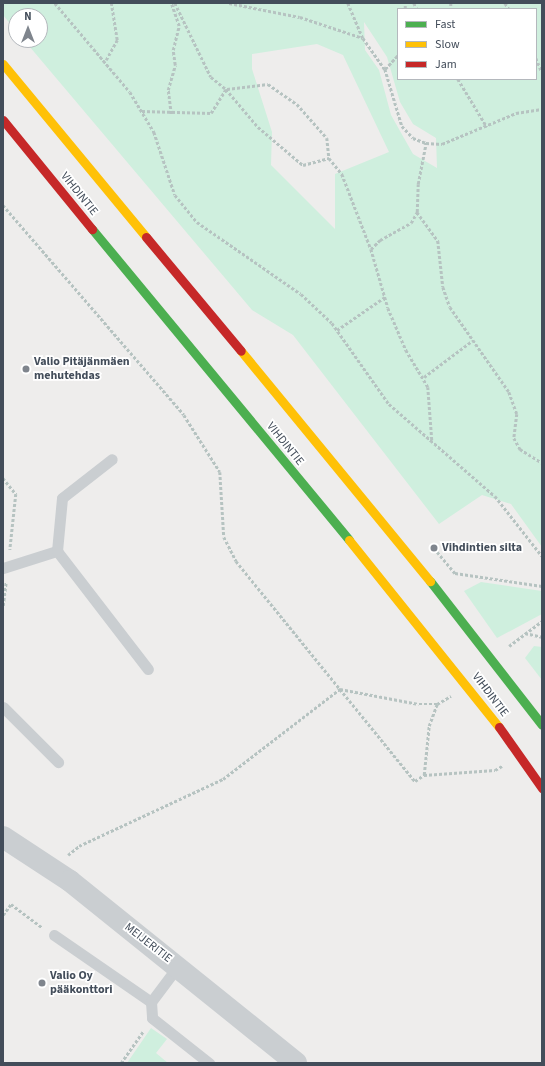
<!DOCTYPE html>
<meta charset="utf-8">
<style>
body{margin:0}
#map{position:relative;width:545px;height:1066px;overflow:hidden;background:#eeedec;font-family:"Source Sans 3",sans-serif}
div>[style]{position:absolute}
.green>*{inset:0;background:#cfefde}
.path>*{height:2.5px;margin-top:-1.25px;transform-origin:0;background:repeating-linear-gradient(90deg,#b6c3c1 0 3px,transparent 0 5px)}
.lane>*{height:11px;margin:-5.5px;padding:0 5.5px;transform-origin:5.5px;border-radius:5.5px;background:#caced1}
.street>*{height:22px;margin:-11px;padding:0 11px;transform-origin:11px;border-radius:11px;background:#caced1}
.fast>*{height:9px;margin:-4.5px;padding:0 4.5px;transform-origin:4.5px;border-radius:4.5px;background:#4caf50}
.slow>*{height:9px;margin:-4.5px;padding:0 4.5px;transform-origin:4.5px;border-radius:4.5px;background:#ffc107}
.jam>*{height:9px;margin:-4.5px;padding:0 4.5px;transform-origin:4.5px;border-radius:4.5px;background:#c62828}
.dots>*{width:11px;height:11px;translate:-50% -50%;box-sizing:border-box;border:2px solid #fff;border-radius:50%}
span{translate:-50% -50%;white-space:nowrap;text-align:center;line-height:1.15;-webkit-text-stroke:3.5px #fff;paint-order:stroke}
.street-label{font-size:12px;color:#434d5a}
.poi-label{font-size:12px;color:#434d5a;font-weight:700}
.left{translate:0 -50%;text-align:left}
.frame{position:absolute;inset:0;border:4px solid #434d5a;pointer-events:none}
.legend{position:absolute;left:397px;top:8px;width:140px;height:72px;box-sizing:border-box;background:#fff;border:1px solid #b4b8bd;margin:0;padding:5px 7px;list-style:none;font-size:12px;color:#434d5a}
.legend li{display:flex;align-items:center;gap:8px;height:20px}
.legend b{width:20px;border:1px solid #b4b8bd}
.north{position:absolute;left:8px;top:8px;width:40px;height:40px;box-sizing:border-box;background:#fff;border:1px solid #b4b8bd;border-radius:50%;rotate:0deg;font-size:11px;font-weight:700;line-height:16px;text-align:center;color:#434d5a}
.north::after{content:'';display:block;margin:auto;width:14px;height:18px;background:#7f858d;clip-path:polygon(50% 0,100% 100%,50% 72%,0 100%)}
</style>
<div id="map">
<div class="green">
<div style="clip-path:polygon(evenodd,3px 3px,542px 3px,542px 547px,511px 504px,482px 495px,439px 524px,293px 335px,252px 310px,24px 40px,40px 40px,40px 16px,16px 16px,16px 31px,3px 15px,3px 3px,398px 9px,536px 9px,536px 79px,398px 79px,398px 9px,3px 3px,364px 22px,387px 57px,400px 102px,413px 124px,436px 138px,437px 168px,413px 154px,391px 115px,379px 70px,365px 50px,364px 22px,3px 3px,317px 44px,343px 55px,389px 152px,335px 174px,335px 229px,271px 165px,272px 132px,252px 69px,252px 54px,317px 44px)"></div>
<div style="clip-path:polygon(481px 582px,542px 591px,542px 614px,497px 638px,464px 591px)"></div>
<div style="clip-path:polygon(534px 646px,542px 647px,542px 680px,525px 658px)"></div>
<div style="clip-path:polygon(151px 1028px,167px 1039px,156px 1053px,168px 1063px,127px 1063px)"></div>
</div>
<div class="path">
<div style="left:55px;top:3px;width:116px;rotate:49.9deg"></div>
<div style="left:130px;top:92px;width:47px;rotate:59deg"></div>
<div style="left:154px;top:132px;width:66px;rotate:71.6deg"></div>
<div style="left:175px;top:195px;width:35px;rotate:51deg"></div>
<div style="left:197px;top:222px;width:126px;rotate:34.7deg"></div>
<div style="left:301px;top:294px;width:42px;rotate:43.1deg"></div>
<div style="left:332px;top:323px;width:99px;rotate:54.9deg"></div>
<div style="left:389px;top:404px;width:140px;rotate:41deg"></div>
<div style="left:495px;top:496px;width:76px;rotate:51.9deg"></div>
<div style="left:175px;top:3px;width:82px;rotate:64.1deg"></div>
<div style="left:211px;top:77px;width:19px;rotate:39deg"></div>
<div style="left:226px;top:89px;width:50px;rotate:49.9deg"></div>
<div style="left:258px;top:127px;width:59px;rotate:40.2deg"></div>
<div style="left:303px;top:165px;width:27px;rotate:-15deg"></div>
<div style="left:329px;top:158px;width:21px;rotate:51deg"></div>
<div style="left:342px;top:174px;width:80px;rotate:68.9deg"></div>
<div style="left:371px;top:249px;width:61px;rotate:73.9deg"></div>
<div style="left:388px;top:308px;width:46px;rotate:66.8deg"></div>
<div style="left:406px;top:350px;width:43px;rotate:59.3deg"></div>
<div style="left:428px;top:387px;width:53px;rotate:85.7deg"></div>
<div style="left:229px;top:3px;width:72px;rotate:11.2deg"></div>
<div style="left:300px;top:17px;width:66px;rotate:18.4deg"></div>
<div style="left:363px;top:38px;width:38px;rotate:55deg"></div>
<div style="left:385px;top:69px;width:59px;rotate:73.4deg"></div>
<div style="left:402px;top:126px;width:16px;rotate:47deg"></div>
<div style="left:413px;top:138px;width:14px;rotate:21deg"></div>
<div style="left:426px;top:143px;width:16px;rotate:4deg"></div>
<div style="left:442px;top:144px;width:80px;rotate:-22.7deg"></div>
<div style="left:516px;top:113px;width:26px;rotate:-9deg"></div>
<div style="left:348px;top:3px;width:38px;rotate:67deg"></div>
<div style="left:414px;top:3px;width:7px;rotate:63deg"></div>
<div style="left:451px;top:3px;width:6px;rotate:90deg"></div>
<div style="left:505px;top:3px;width:7px;rotate:56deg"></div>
<div style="left:405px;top:9px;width:6px;rotate:-90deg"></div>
<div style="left:536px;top:58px;width:15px;rotate:67deg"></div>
<div style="left:106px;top:60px;width:23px;rotate:-61deg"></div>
<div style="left:117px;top:40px;width:37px;rotate:-99deg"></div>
<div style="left:385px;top:69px;width:19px;rotate:-47deg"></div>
<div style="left:458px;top:79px;width:56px;rotate:58.9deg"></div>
<div style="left:227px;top:89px;width:41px;rotate:-7deg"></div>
<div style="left:268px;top:84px;width:35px;rotate:35deg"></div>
<div style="left:297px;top:104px;width:45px;rotate:48.6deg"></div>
<div style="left:327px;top:138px;width:20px;rotate:84deg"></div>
<div style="left:142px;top:111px;width:69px;rotate:1.7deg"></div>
<div style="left:211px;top:113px;width:28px;rotate:-58deg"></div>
<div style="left:171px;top:114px;width:24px;rotate:-97deg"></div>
<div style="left:168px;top:90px;width:26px;rotate:-74deg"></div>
<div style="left:175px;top:65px;width:15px;rotate:-98deg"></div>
<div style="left:173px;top:50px;width:25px;rotate:-76deg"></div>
<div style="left:179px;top:26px;width:24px;rotate:-109deg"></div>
<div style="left:3px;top:205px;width:277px;rotate:49.2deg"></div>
<div style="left:184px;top:415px;width:67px;rotate:57.7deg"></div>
<div style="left:220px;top:472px;width:65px;rotate:86.5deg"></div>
<div style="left:224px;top:537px;width:27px;rotate:63deg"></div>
<div style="left:236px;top:561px;width:284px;rotate:50.9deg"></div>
<div style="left:415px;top:781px;width:11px;rotate:-34deg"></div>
<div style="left:424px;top:775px;width:49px;rotate:-84.2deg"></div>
<div style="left:429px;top:726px;width:23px;rotate:-70deg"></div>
<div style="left:437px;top:704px;width:16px;rotate:-30deg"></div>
<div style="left:417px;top:212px;width:36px;rotate:54deg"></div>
<div style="left:438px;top:241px;width:46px;rotate:83.8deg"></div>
<div style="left:443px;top:287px;width:21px;rotate:71deg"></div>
<div style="left:450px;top:307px;width:103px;rotate:55.2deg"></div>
<div style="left:509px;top:392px;width:23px;rotate:70deg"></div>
<div style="left:517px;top:414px;width:24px;rotate:97deg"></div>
<div style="left:514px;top:438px;width:13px;rotate:61deg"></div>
<div style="left:520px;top:449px;width:26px;rotate:32deg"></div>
<div style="left:371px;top:249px;width:13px;rotate:-45deg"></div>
<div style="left:380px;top:240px;width:35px;rotate:-29deg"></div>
<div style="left:411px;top:223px;width:13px;rotate:-61deg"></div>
<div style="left:417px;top:212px;width:28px;rotate:-88deg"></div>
<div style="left:418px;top:184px;width:42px;rotate:-79deg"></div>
<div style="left:337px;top:330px;width:58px;rotate:-34.5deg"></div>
<div style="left:424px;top:377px;width:60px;rotate:-36.9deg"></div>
<div style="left:3px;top:478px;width:21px;rotate:51deg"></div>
<div style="left:16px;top:494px;width:56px;rotate:96.1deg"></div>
<div style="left:434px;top:548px;width:33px;rotate:50deg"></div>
<div style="left:455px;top:573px;width:88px;rotate:8.5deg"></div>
<div style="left:3px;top:606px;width:24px;rotate:-83deg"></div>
<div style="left:525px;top:633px;width:17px;rotate:13deg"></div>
<div style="left:509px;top:646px;width:41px;rotate:-37.1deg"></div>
<div style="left:424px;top:775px;width:71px;rotate:-4deg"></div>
<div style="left:495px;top:770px;width:8px;rotate:-30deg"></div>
<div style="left:68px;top:855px;width:14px;rotate:-39deg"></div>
<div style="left:79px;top:846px;width:159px;rotate:-25deg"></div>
<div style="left:223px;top:779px;width:148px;rotate:-37.6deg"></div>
<div style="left:340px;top:689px;width:80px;rotate:10.8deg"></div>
<div style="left:419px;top:704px;width:18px"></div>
<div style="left:3px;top:915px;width:14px;rotate:-54deg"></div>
<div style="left:11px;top:904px;width:39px;rotate:37deg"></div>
<div style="left:121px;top:1063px;width:39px;rotate:-55deg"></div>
</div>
<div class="lane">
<div style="left:57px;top:551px;width:149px;rotate:52.4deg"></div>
<div style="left:3px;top:568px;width:57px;rotate:-17.5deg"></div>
<div style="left:57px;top:551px;width:53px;rotate:-84.6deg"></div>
<div style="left:62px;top:498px;width:63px;rotate:-38deg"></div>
<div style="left:3px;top:707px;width:78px;rotate:45deg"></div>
<div style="left:54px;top:935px;width:118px;rotate:34.6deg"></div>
<div style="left:178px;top:966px;width:45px;rotate:126.9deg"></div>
<div style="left:151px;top:1002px;width:16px;rotate:86deg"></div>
<div style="left:152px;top:1018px;width:73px;rotate:38.3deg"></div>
</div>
<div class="street">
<div style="left:3px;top:837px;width:80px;rotate:33.3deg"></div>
<div style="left:70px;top:881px;width:290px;rotate:38.8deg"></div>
</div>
<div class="fast">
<div style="left:92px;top:229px;width:403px;rotate:50.4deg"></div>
<div style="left:430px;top:581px;width:182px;rotate:52.1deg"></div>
</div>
<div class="slow">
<div style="left:3px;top:64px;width:224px;rotate:50.4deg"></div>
<div style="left:241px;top:351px;width:298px;rotate:50.6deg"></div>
<div style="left:349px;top:540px;width:240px;rotate:51.3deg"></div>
</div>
<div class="jam">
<div style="left:3px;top:120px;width:141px;rotate:50.8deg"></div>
<div style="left:146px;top:237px;width:148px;rotate:50.2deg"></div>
<div style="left:499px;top:727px;width:75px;rotate:54.8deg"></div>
</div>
<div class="dots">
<div style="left:26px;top:369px;background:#7f858d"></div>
<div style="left:434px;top:548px;background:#7f858d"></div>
<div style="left:42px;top:983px;background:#7f858d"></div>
</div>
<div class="street-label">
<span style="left:79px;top:194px;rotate:51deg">VIHDINTIE</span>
<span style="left:285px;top:444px;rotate:51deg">VIHDINTIE</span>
<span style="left:490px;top:695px;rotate:53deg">VIHDINTIE</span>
<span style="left:148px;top:943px;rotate:38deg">MEIJERITIE</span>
</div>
<div class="poi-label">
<span class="left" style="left:34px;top:369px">Valio Pitäjänmäen<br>mehutehdas</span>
<span class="left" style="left:442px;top:548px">Vihdintien silta</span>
<span class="left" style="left:50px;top:983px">Valio Oy<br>pääkonttori</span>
</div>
<div class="frame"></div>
<ul class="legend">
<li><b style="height:5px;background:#4caf50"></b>Fast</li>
<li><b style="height:5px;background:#ffc107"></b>Slow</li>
<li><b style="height:5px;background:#c62828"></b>Jam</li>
</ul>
<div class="north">N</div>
</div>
